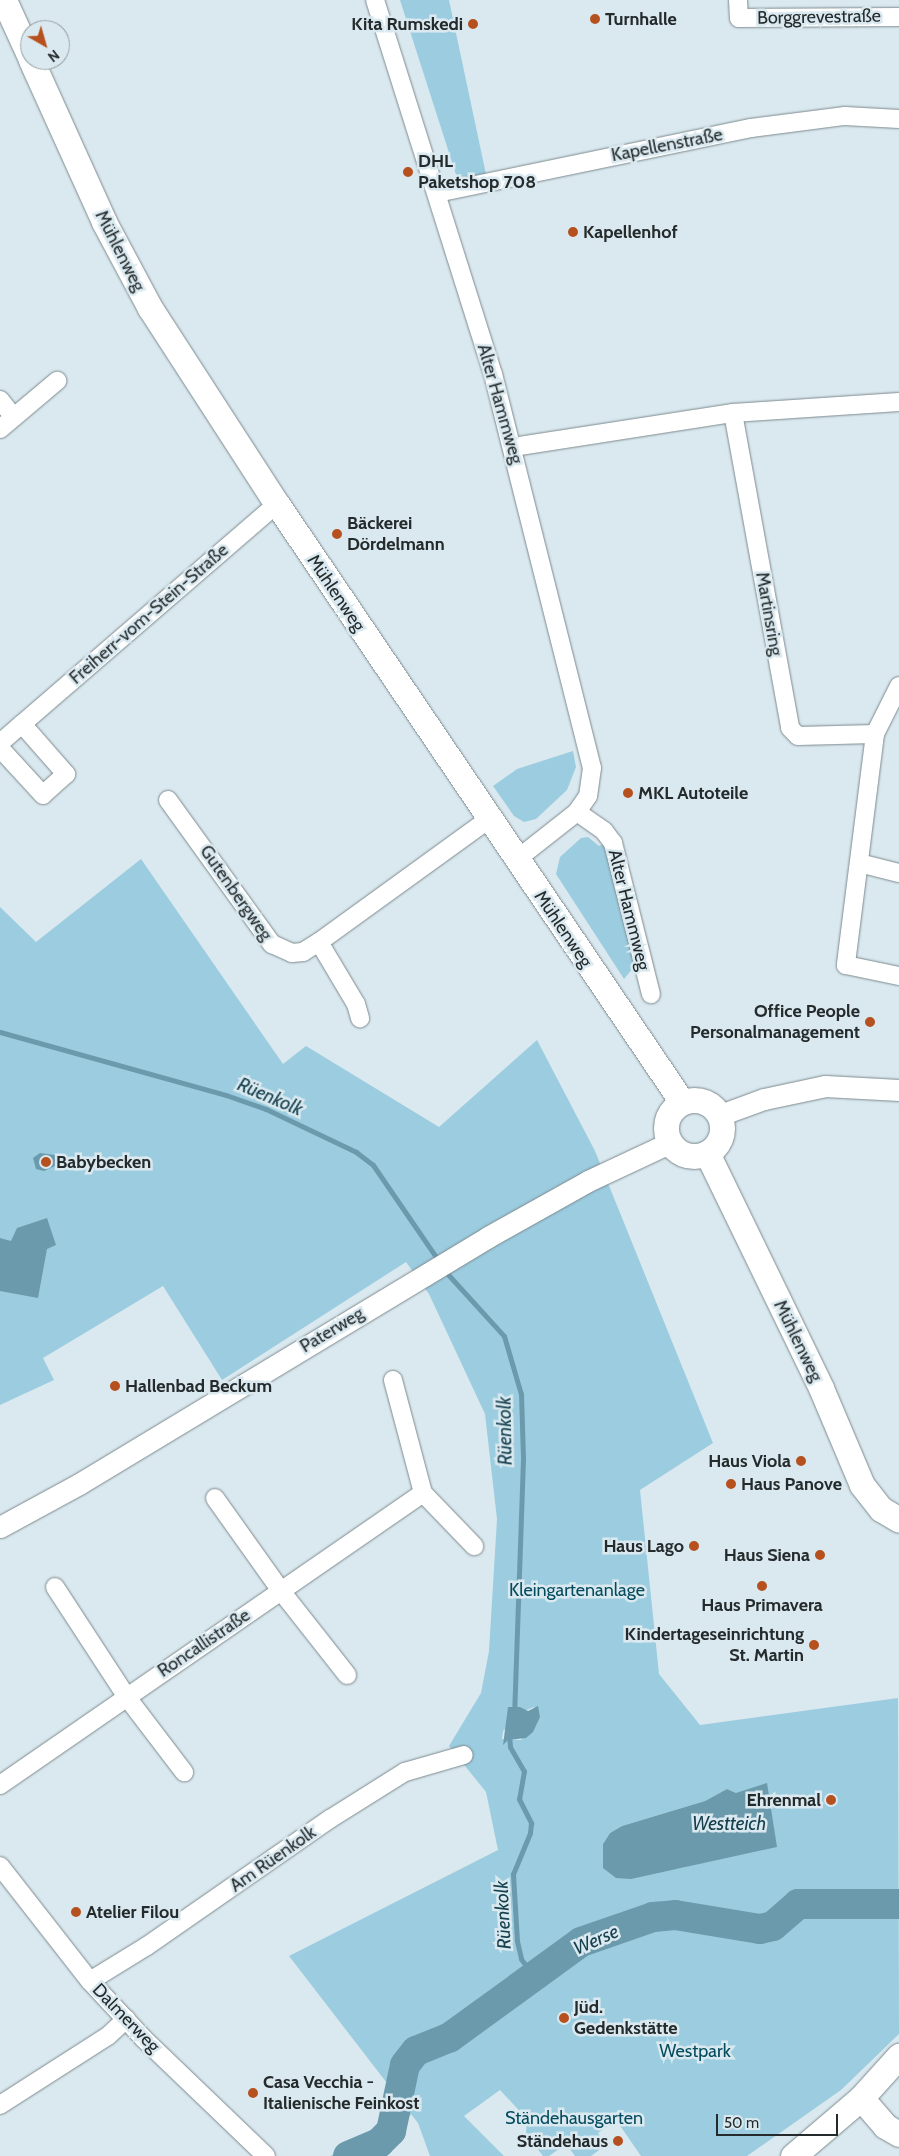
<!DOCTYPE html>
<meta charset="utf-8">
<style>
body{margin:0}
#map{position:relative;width:899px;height:2156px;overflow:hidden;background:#dae9ef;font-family:Cabin,sans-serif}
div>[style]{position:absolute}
.green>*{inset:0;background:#9cccdf}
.water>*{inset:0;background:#6b9aad}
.stream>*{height:5px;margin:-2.5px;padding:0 2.5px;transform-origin:2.5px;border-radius:2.5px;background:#6b9aad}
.river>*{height:30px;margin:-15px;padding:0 15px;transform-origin:15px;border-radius:15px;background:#6b9aad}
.roads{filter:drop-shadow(0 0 1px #7d8a8f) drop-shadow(0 0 1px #7d8a8f)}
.minor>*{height:18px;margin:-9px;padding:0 9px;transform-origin:9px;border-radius:9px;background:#fff}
.tertiary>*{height:21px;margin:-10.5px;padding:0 10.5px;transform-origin:10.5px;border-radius:10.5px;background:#fff}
.secondary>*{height:25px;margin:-12.5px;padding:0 12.5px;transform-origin:12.5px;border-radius:12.5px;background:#fff}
.secondary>.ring{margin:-12.5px;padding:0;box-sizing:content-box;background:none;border:25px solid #fff;border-radius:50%}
.dots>*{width:14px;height:14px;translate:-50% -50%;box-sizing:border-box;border:2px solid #dae9ef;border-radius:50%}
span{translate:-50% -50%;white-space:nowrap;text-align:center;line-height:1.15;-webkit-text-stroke:5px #dae9ef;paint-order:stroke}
.street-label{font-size:18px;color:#252b2d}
.poi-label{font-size:18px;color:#252b2d;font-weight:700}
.left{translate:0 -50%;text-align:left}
.right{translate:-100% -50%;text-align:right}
.park-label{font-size:18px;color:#054b5e}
.water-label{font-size:19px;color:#16404e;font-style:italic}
.north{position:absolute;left:20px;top:20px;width:50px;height:50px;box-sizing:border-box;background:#dae9ef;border:1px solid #929da1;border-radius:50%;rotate:142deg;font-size:14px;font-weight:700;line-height:20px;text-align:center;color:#252b2d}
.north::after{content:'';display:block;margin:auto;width:18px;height:22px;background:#b6511f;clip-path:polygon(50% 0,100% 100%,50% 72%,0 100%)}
.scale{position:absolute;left:716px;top:2114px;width:122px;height:22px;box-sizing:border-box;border:2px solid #252b2d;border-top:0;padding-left:6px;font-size:15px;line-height:18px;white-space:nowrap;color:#252b2d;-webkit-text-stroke:4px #dae9ef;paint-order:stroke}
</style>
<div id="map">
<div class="green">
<div style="clip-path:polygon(400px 0,449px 0,487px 179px,459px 184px)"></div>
<div style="clip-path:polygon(573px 751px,576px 767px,567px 790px,536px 819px,524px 822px,514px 816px,493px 786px,517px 769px)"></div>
<div style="clip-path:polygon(588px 837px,599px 846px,604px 844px,635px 958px,634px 967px,624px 979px,556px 874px,560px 857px,581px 838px)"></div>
<div style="clip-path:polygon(evenodd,141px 859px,283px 1064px,306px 1046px,439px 1127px,537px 1040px,595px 1151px,713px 1443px,640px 1490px,659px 1674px,700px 1725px,898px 1698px,899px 2034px,841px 2090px,747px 2156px,641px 2156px,614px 2117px,613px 2122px,598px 2133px,606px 2145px,591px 2156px,575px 2156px,566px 2144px,549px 2156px,543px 2156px,526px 2134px,527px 2119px,500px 2090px,464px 2116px,504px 2156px,430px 2156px,418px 2123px,411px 2114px,399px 2135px,381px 2156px,330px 2156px,386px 2130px,390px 2087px,289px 1956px,498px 1850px,486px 1792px,449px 1746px,481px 1693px,489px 1651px,497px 1519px,485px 1414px,429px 1294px,406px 1262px,222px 1380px,163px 1286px,43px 1358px,54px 1380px,0 1405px,0 907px,36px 942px,141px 859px,534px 1707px,540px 1717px,521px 1740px,502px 1739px,503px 1731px,524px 1711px,534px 1707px,141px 859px,727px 1789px,736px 1793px,711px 1860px,677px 1869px,603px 1844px,610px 1833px,622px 1826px,705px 1801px,727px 1789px)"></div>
</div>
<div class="water">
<div style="clip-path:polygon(40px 1153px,55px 1155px,58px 1161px,55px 1166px,44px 1171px,36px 1169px,33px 1158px)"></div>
<div style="clip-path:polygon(47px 1218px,56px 1245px,47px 1249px,38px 1298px,0 1291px,0 1238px,11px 1241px,17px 1228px)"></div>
<div style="clip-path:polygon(538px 1706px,540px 1717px,533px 1732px,526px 1738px,508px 1740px,503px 1745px,508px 1707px,520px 1707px,528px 1711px)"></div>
<div style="clip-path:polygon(767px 1783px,777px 1847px,631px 1879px,616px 1878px,603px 1868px,603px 1844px,610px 1833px,622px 1826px,705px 1801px,727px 1789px,736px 1793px)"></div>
</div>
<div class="stream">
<div style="left:0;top:1032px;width:235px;rotate:15.6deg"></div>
<div style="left:226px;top:1095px;width:42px;rotate:19.3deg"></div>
<div style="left:266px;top:1109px;width:100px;rotate:25.5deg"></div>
<div style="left:356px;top:1152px;width:21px;rotate:37deg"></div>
<div style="left:373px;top:1165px;width:115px;rotate:55.6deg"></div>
<div style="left:444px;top:1270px;width:89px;rotate:47.7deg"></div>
<div style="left:504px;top:1336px;width:60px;rotate:73.7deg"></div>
<div style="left:521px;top:1394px;width:65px;rotate:88.2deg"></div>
<div style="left:523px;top:1459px;width:253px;rotate:92deg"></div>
<div style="left:509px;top:1735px;width:12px;rotate:85deg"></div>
<div style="left:510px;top:1747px;width:28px;rotate:60deg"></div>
<div style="left:524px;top:1771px;width:28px;rotate:100deg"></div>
<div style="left:519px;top:1799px;width:27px;rotate:63deg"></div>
<div style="left:531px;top:1823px;width:10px;rotate:96deg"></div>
<div style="left:530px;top:1833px;width:44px;rotate:112.5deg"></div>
<div style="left:513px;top:1874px;width:67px;rotate:86.6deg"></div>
<div style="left:517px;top:1941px;width:18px;rotate:77deg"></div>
<div style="left:521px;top:1959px;width:20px;rotate:53deg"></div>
</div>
<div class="river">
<div style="left:348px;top:2156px;width:34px;rotate:-23deg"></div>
<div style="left:379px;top:2143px;width:17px;rotate:-45deg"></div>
<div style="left:391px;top:2131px;width:67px;rotate:-78deg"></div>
<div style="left:405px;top:2065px;width:18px;rotate:-52deg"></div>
<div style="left:416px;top:2051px;width:35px;rotate:-22deg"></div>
<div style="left:449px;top:2038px;width:163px;rotate:-36deg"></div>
<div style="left:581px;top:1942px;width:76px;rotate:-19.1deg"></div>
<div style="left:653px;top:1917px;width:22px;rotate:-5deg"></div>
<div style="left:675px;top:1915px;width:86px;rotate:9.4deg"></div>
<div style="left:760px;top:1929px;width:13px;rotate:-13deg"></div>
<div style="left:773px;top:1926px;width:33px;rotate:-41deg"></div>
<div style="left:798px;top:1904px;width:101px"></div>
</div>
<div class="roads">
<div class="minor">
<div style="left:375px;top:0;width:392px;rotate:72.5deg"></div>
<div style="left:493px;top:374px;width:406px;rotate:75.9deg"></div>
<div style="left:592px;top:768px;width:28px;rotate:98deg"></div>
<div style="left:588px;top:796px;width:19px;rotate:125deg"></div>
<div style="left:577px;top:812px;width:78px;rotate:141.8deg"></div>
<div style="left:738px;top:0;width:18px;rotate:87deg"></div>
<div style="left:739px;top:18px;width:160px;rotate:-0.4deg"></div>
<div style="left:437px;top:193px;width:321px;rotate:-11.7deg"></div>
<div style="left:751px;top:128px;width:95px;rotate:-7.3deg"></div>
<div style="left:845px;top:116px;width:54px;rotate:3.2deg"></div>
<div style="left:0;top:400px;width:22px;rotate:51deg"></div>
<div style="left:733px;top:413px;width:320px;rotate:79.7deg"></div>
<div style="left:790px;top:728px;width:11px;rotate:45deg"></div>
<div style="left:798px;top:736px;width:77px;rotate:-1.5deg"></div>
<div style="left:0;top:429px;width:75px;rotate:-40.1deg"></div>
<div style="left:513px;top:447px;width:223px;rotate:-8.8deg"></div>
<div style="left:733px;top:413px;width:166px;rotate:-3.8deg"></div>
<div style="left:899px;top:686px;width:54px;rotate:116.6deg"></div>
<div style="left:875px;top:734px;width:233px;rotate:97.2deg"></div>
<div style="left:846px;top:965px;width:54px;rotate:11.7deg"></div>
<div style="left:22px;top:724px;width:337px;rotate:-40.8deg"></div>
<div style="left:0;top:743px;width:29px;rotate:-41deg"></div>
<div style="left:22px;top:724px;width:67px;rotate:48.7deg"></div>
<div style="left:66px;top:774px;width:31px;rotate:138deg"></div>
<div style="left:43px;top:795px;width:64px;rotate:-132.5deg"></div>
<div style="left:168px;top:800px;width:178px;rotate:54.2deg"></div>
<div style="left:272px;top:944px;width:22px;rotate:24deg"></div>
<div style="left:292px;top:953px;width:11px;rotate:-5deg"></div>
<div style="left:303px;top:952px;width:19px;rotate:-32deg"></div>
<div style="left:319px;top:942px;width:210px;rotate:-35.9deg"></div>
<div style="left:577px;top:812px;width:33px;rotate:35deg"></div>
<div style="left:604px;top:831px;width:15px;rotate:53deg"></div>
<div style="left:613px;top:843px;width:156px;rotate:75.9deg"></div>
<div style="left:859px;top:863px;width:41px;rotate:14deg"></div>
<div style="left:319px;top:942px;width:72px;rotate:59.2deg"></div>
<div style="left:356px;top:1004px;width:15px;rotate:74deg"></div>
<div style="left:423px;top:1493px;width:74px;rotate:46.1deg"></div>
<div style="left:215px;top:1498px;width:114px;rotate:54.6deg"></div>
<div style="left:281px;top:1591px;width:107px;rotate:51.8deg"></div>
<div style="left:55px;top:1587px;width:130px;rotate:56.9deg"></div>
<div style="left:126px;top:1696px;width:96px;rotate:52.7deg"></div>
<div style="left:0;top:1785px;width:514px;rotate:-34.62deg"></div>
<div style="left:423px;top:1493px;width:117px;rotate:-104.9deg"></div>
<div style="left:0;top:1866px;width:146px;rotate:52deg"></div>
<div style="left:90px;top:1981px;width:79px;rotate:47deg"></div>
<div style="left:144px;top:2039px;width:169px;rotate:43.8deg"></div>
<div style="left:90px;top:1981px;width:67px;rotate:-31.6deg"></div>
<div style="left:147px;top:1946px;width:223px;rotate:-34.8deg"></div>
<div style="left:330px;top:1819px;width:89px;rotate:-32.1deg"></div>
<div style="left:405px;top:1772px;width:61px;rotate:-16.1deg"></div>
<div style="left:0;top:2105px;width:128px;rotate:-32.6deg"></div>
<div style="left:108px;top:2036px;width:25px;rotate:-43deg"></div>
</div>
<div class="tertiary">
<div style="left:720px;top:1115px;width:47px;rotate:-20deg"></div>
<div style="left:764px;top:1099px;width:62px;rotate:-12deg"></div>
<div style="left:825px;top:1086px;width:74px;rotate:3.1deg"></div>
<div style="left:0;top:1527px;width:90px;rotate:-28.6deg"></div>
<div style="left:79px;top:1484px;width:478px;rotate:-31.1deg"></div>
<div style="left:488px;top:1237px;width:115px;rotate:-29.2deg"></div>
<div style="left:588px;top:1181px;width:89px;rotate:-25.1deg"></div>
</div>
<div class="secondary">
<div style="left:4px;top:0;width:63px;rotate:65.5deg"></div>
<div style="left:31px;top:60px;width:178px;rotate:65.7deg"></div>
<div style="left:104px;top:222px;width:98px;rotate:61.9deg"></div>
<div style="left:150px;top:308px;width:234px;rotate:57.1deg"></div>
<div style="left:277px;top:504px;width:722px;rotate:55.89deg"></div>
<div class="ring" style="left:666px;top:1100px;width:31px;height:31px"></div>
<div style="left:707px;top:1153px;width:261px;rotate:64.1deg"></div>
<div style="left:821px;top:1388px;width:105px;rotate:67.1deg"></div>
<div style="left:862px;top:1485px;width:31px;rotate:52deg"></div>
<div style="left:881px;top:1509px;width:21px;rotate:31deg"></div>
<div style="left:861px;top:2098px;width:37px;rotate:49deg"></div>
<div style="left:885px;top:2126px;width:16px;rotate:30deg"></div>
<div style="left:793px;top:2156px;width:89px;rotate:-40.5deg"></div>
<div style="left:861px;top:2098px;width:57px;rotate:-47.9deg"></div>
</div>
</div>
<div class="dots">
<div style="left:595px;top:19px;background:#b6511f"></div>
<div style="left:473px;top:24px;background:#b6511f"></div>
<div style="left:408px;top:172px;background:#b6511f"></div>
<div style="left:573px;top:232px;background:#b6511f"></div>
<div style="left:337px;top:534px;background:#b6511f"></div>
<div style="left:628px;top:793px;background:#b6511f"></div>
<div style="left:870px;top:1022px;background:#b6511f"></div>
<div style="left:46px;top:1162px;background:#b6511f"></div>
<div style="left:115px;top:1386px;background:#b6511f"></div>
<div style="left:801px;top:1461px;background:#b6511f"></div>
<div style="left:731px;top:1484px;background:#b6511f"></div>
<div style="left:694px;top:1546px;background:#b6511f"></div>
<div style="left:820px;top:1555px;background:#b6511f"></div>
<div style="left:762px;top:1586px;background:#b6511f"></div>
<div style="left:814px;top:1645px;background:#b6511f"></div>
<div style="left:831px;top:1800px;background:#b6511f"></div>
<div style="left:76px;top:1912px;background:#b6511f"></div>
<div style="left:564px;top:2018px;background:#b6511f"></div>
<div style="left:253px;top:2093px;background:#b6511f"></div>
<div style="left:618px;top:2141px;background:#b6511f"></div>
</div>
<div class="street-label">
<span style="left:819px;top:17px;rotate:-1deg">Borggrevestraße</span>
<span style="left:667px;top:145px;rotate:-11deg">Kapellenstraße</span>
<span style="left:120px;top:251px;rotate:63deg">Mühlenweg</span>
<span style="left:500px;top:404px;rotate:74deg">Alter Hammweg</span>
<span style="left:336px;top:593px;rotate:56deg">Mühlenweg</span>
<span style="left:149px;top:614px;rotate:-41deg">Freiherr-vom-Stein-Straße</span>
<span style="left:769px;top:614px;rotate:80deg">Martinsring</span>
<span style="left:236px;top:893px;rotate:55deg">Gutenbergweg</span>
<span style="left:629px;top:910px;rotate:76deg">Alter Hammweg</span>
<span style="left:563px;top:929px;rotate:56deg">Mühlenweg</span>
<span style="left:332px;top:1330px;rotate:-31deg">Paterweg</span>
<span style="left:798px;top:1341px;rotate:64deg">Mühlenweg</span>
<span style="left:204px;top:1643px;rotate:-34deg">Roncallistraße</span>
<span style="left:273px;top:1859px;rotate:-35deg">Am Rüenkolk</span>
<span style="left:126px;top:2018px;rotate:46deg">Dalmerweg</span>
</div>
<div class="poi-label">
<span class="left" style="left:605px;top:19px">Turnhalle</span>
<span class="right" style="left:463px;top:24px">Kita Rumskedi</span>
<span class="left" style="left:418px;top:172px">DHL<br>Paketshop 708</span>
<span class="left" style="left:583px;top:232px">Kapellenhof</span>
<span class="left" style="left:347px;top:534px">Bäckerei<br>Dördelmann</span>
<span class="left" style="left:638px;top:793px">MKL Autoteile</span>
<span class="right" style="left:860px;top:1022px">Office People<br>Personalmanagement</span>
<span class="left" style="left:56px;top:1162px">Babybecken</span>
<span class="left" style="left:125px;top:1386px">Hallenbad Beckum</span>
<span class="right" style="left:791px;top:1461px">Haus Viola</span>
<span class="left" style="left:741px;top:1484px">Haus Panove</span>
<span class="right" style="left:684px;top:1546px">Haus Lago</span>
<span class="right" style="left:810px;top:1555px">Haus Siena</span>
<span style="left:762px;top:1605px">Haus Primavera</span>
<span class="right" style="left:804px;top:1645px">Kindertageseinrichtung<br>St. Martin</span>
<span class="right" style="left:821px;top:1800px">Ehrenmal</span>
<span class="left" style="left:86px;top:1912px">Atelier Filou</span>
<span class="left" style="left:574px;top:2018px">Jüd.<br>Gedenkstätte</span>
<span class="left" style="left:263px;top:2093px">Casa Vecchia -<br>Italienische Feinkost</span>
<span class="right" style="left:608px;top:2141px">Ständehaus</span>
</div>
<div class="park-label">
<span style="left:577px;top:1590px">Kleingartenanlage</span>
<span style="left:695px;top:2051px">Westpark</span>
<span style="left:574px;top:2118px">Ständehausgarten</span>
</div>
<div class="water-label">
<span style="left:270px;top:1097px;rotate:23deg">Rüenkolk</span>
<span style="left:505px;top:1431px;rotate:-91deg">Rüenkolk</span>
<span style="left:729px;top:1824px">Westteich</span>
<span style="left:503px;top:1915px;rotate:-93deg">Rüenkolk</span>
<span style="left:596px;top:1940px;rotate:-24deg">Werse</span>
</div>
<div class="north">N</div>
<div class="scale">50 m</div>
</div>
